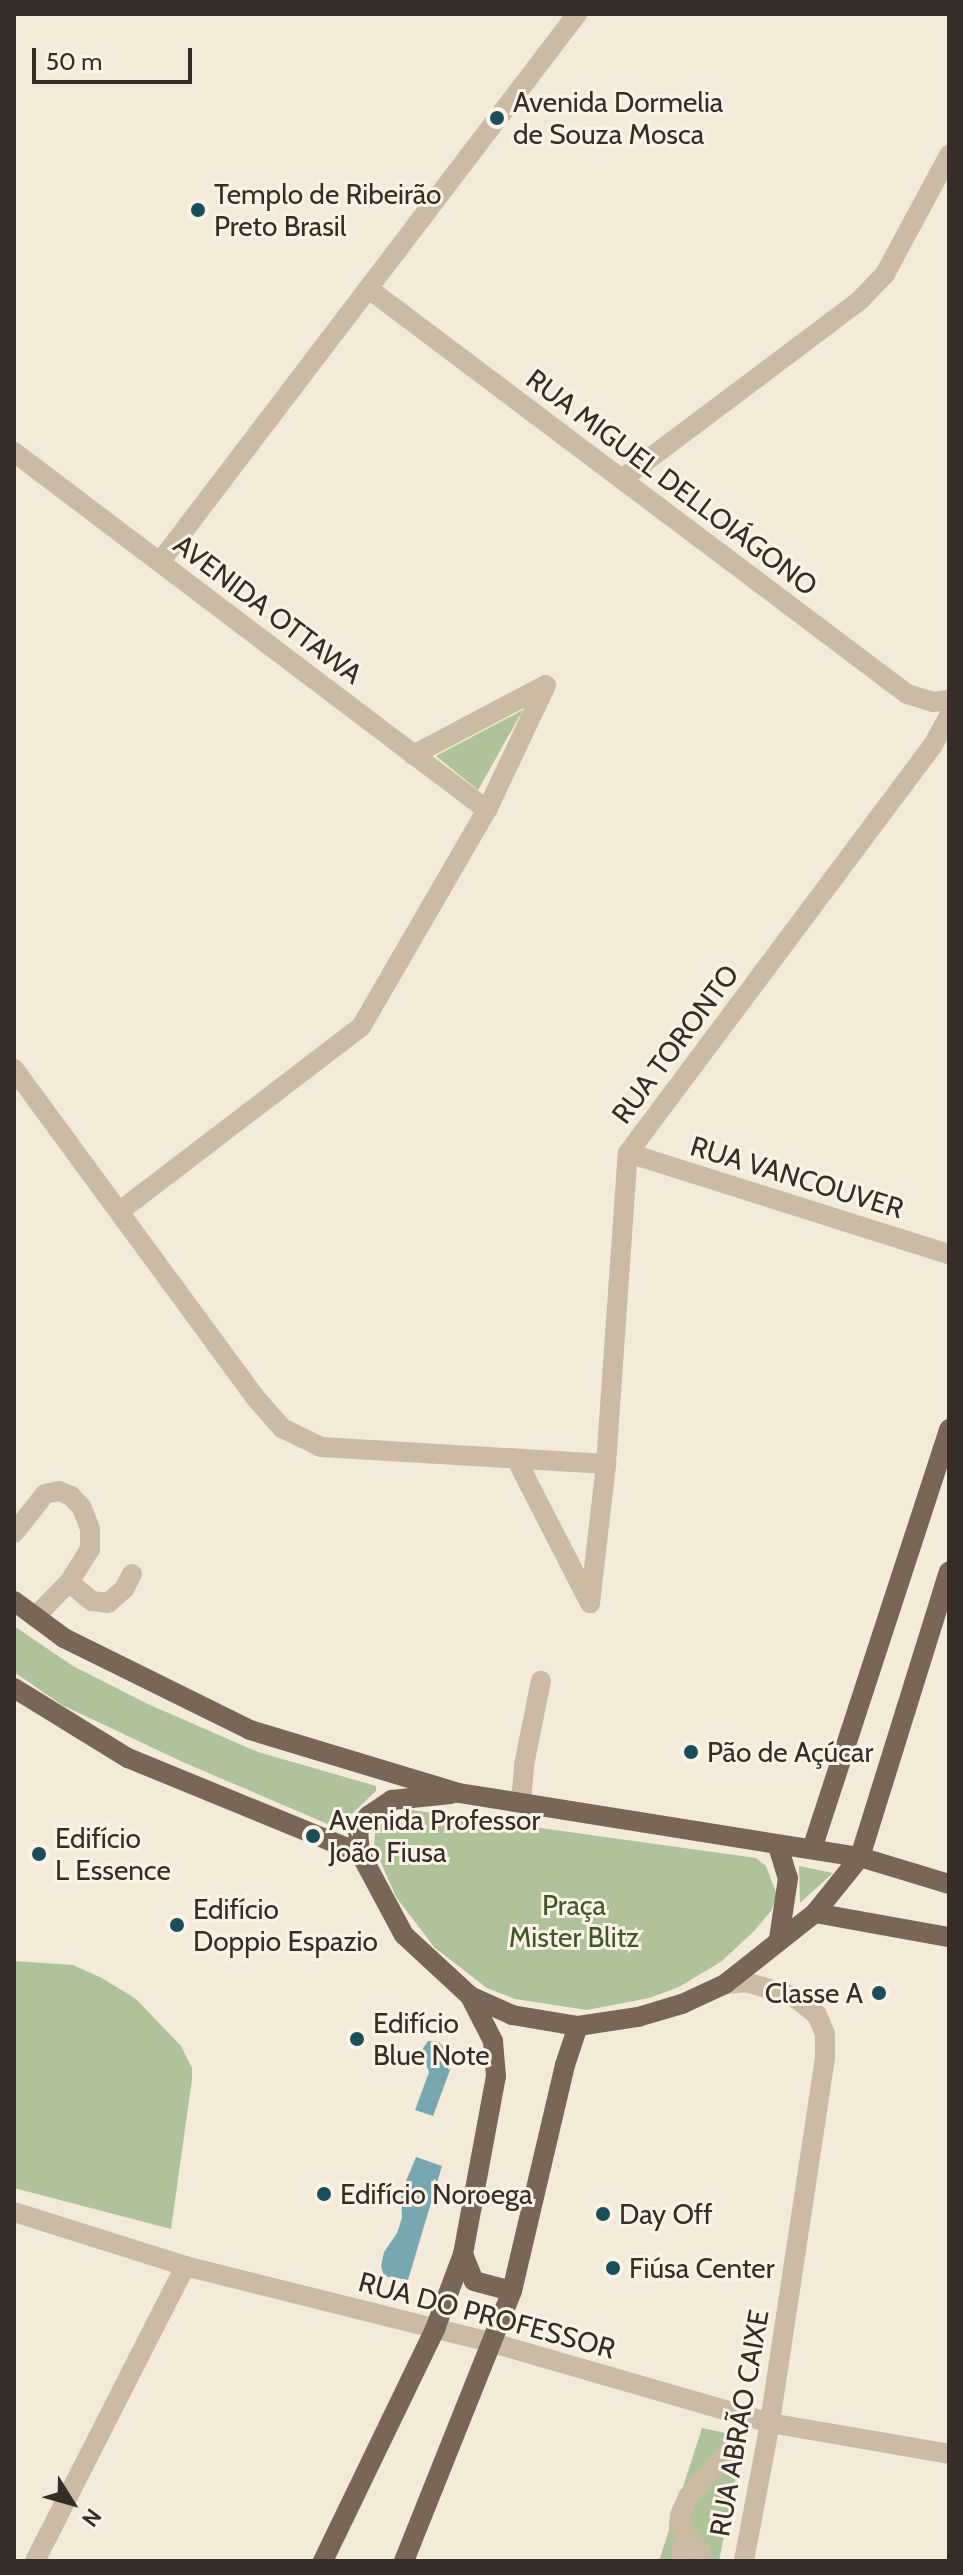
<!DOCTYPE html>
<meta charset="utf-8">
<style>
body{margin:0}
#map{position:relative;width:963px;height:2575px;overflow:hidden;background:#f3ead9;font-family:Cabin,sans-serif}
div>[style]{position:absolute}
.green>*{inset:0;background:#b0c299}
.water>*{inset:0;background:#77a8b1}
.minor>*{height:20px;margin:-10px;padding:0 10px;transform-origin:10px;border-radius:10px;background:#cbbba5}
.major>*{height:20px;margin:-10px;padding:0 10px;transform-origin:10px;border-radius:10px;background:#796657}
.dots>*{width:22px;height:22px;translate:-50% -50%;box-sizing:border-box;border:4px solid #faf3e6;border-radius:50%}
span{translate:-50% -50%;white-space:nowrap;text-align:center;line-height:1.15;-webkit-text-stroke:6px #faf3e6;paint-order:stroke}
.poi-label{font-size:28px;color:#362d26}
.left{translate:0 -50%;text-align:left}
.right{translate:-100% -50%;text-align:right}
.street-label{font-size:28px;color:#362d26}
.park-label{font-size:28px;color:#405629}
.frame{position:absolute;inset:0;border:16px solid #362d26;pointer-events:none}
.north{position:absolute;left:32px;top:2463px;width:80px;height:80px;-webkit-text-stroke:6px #faf3e6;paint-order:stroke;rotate:127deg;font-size:22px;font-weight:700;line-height:32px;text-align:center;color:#362d26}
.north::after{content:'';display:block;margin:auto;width:28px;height:36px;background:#362d26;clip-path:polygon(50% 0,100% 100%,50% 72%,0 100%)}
.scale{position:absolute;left:32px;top:48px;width:160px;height:36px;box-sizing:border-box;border:4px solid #362d26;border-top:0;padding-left:10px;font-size:24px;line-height:28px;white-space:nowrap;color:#362d26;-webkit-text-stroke:6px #faf3e6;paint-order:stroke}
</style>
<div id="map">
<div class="green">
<div style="clip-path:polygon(523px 710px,478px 790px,436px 756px)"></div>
<div style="clip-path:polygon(14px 1626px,73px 1666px,150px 1705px,258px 1752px,376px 1786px,376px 1791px,337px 1828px,185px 1763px,62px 1705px,14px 1672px)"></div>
<div style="clip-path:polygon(411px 1810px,756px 1858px,766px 1866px,777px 1895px,771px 1911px,754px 1931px,722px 1961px,679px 1987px,649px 1998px,587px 2010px,515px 1999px,487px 1988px,435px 1948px,396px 1897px,374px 1847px,375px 1833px,382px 1823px)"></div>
<div style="clip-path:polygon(799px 1866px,833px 1873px,800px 1903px)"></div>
<div style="clip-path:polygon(14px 1961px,73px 1965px,102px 1978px,136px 1999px,181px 2046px,192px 2068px,192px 2079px,171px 2229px,14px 2188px)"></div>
<div style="clip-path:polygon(702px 2428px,744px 2437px,719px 2561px,659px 2561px)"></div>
</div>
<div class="water">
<div style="clip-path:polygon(428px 2041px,439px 2042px,447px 2052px,450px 2070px,433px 2116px,415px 2110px,429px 2072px,421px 2051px)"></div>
<div style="clip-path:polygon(416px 2157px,442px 2166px,408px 2280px,384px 2276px,381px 2266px,384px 2252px,397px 2233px,402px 2218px,401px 2193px)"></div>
</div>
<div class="minor">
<div style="left:369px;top:289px;width:673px;rotate:36.97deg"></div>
<div style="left:907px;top:694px;width:27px;rotate:17deg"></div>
<div style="left:933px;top:702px;width:16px;rotate:-7deg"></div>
<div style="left:14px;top:452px;width:593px;rotate:37.12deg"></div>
<div style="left:622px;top:479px;width:298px;rotate:-36.9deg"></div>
<div style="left:860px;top:300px;width:36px;rotate:-46deg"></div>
<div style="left:885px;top:274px;width:135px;rotate:-61.7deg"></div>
<div style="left:160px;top:562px;width:689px;rotate:-52.73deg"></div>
<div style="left:413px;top:755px;width:150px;rotate:-27.8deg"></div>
<div style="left:14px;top:1069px;width:406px;rotate:53.7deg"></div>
<div style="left:254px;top:1396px;width:43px;rotate:48.8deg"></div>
<div style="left:282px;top:1428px;width:43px;rotate:26deg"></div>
<div style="left:321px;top:1447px;width:286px;rotate:3.4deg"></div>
<div style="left:628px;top:1153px;width:337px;rotate:17.5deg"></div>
<div style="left:120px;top:1211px;width:303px;rotate:-37.4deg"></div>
<div style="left:361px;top:1027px;width:251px;rotate:-59.9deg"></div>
<div style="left:487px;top:810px;width:138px;rotate:-64.7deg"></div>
<div style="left:517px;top:1461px;width:160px;rotate:62.8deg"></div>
<div style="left:14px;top:1533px;width:50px;rotate:-51.5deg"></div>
<div style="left:45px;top:1494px;width:14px;rotate:-12deg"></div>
<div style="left:59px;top:1491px;width:13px;rotate:23deg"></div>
<div style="left:71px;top:1496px;width:16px;rotate:47deg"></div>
<div style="left:82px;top:1508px;width:22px;rotate:69deg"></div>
<div style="left:90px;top:1529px;width:20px;rotate:90deg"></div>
<div style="left:90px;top:1549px;width:39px;rotate:122deg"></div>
<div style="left:69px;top:1582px;width:49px;rotate:134.2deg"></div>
<div style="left:69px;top:1582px;width:30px;rotate:40deg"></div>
<div style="left:92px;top:1601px;width:16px;rotate:7deg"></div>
<div style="left:108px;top:1603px;width:21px;rotate:-41deg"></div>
<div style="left:124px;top:1589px;width:17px;rotate:-62deg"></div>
<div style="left:590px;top:1603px;width:140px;rotate:-83.4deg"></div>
<div style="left:606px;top:1464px;width:312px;rotate:-86deg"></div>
<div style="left:628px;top:1153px;width:509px;rotate:-53.22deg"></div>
<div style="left:933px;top:745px;width:33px;rotate:-61deg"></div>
<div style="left:521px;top:1802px;width:37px;rotate:-85deg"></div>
<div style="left:524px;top:1765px;width:86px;rotate:-78.6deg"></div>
<div style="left:725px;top:1984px;width:21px;rotate:-5deg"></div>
<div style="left:746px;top:1982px;width:49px;rotate:16.6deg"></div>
<div style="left:793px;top:1996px;width:31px;rotate:38deg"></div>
<div style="left:817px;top:2015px;width:21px;rotate:67deg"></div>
<div style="left:825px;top:2034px;width:24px;rotate:90deg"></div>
<div style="left:825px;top:2058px;width:369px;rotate:98.6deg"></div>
<div style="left:770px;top:2423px;width:140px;rotate:100.7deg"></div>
<div style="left:14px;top:2212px;width:179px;rotate:17.5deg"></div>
<div style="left:185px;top:2266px;width:317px;rotate:14deg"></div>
<div style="left:493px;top:2343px;width:288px;rotate:16.1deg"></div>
<div style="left:770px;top:2423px;width:182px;rotate:9.8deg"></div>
<div style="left:35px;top:2561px;width:331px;rotate:-63deg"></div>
<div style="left:681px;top:2561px;width:14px;rotate:-86deg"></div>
<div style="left:682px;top:2547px;width:11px"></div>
<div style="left:702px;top:2561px;width:10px;rotate:-101deg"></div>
<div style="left:700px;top:2551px;width:33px;rotate:-130deg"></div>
<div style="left:679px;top:2526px;width:11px;rotate:-85deg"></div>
<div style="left:680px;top:2515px;width:20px;rotate:-66deg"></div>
<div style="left:688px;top:2497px;width:67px;rotate:-48.7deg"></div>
</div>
<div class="major">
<div style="left:14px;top:1601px;width:62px;rotate:36.5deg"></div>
<div style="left:64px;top:1638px;width:208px;rotate:26.3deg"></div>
<div style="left:250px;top:1730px;width:218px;rotate:16.8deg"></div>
<div style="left:459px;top:1793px;width:406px;rotate:9.1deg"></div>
<div style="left:860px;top:1857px;width:93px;rotate:16.9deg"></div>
<div style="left:14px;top:1688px;width:134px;rotate:31.6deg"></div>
<div style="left:128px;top:1758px;width:251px;rotate:22.3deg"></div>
<div style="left:360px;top:1853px;width:93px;rotate:61.8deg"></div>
<div style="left:404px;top:1935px;width:90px;rotate:42.7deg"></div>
<div style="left:470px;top:1996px;width:46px;rotate:24.3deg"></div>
<div style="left:512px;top:2015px;width:67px;rotate:9.5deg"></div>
<div style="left:578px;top:2026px;width:61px;rotate:-8.5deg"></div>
<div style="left:638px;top:2017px;width:46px;rotate:-16.5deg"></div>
<div style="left:682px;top:2004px;width:47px;rotate:-24.9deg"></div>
<div style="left:725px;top:1984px;width:115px;rotate:-38.3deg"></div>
<div style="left:815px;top:1913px;width:72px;rotate:-51.2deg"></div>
<div style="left:860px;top:1857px;width:299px;rotate:-72.7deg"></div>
<div style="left:778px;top:1846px;width:34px;rotate:73deg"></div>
<div style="left:788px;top:1878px;width:62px;rotate:98.4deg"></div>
<div style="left:812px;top:1849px;width:442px;rotate:-71.9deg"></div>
<div style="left:360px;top:1853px;width:22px;rotate:-95deg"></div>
<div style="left:358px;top:1831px;width:18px;rotate:-56deg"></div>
<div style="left:368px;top:1816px;width:29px;rotate:-34deg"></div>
<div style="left:392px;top:1800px;width:59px;rotate:-5.8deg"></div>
<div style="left:815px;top:1913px;width:136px;rotate:10.2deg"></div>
<div style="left:463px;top:2254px;width:29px;rotate:68deg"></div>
<div style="left:474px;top:2281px;width:39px;rotate:15deg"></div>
<div style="left:323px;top:2561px;width:258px;rotate:-64.2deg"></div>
<div style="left:435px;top:2329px;width:80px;rotate:-69.5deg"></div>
<div style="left:463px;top:2254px;width:181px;rotate:-79.5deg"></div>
<div style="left:496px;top:2076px;width:35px;rotate:-95deg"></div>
<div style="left:493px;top:2041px;width:51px;rotate:-117.1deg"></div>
<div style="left:404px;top:2561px;width:291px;rotate:-68.2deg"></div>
<div style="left:512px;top:2291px;width:232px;rotate:-76.8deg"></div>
<div style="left:565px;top:2065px;width:41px;rotate:-71.6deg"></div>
</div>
<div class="dots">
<div style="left:497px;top:118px;background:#1a4f5a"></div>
<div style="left:198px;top:210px;background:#1a4f5a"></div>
<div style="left:691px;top:1752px;background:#1a4f5a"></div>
<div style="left:313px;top:1836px;background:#1a4f5a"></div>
<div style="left:39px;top:1854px;background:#1a4f5a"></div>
<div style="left:177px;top:1925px;background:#1a4f5a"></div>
<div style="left:879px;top:1993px;background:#1a4f5a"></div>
<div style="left:357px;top:2039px;background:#1a4f5a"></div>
<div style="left:324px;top:2194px;background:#1a4f5a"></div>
<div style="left:603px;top:2214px;background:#1a4f5a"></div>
<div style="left:613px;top:2268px;background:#1a4f5a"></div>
</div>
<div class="poi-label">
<span class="left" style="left:513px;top:118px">Avenida Dormelia<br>de Souza Mosca</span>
<span class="left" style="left:214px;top:210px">Templo de Ribeirão<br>Preto Brasil</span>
<span class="left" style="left:707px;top:1752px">Pão de Açúcar</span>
<span class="left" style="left:329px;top:1836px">Avenida Professor<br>João Fiusa</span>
<span class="left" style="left:55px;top:1854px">Edifício<br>L Essence</span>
<span class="left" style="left:193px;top:1925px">Edifício<br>Doppio Espazio</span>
<span class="right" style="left:863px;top:1993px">Classe A</span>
<span class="left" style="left:373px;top:2039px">Edifício<br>Blue Note</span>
<span class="left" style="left:340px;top:2194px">Edifício Noroega</span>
<span class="left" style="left:619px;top:2214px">Day Off</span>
<span class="left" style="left:629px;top:2268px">Fiúsa Center</span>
</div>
<div class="street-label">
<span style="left:672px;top:482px;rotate:37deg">RUA MIGUEL DELLOIÁGONO</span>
<span style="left:268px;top:609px;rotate:37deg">AVENIDA OTTAWA</span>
<span style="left:675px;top:1044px;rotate:-53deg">RUA TORONTO</span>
<span style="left:797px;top:1177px;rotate:17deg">RUA VANCOUVER</span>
<span style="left:487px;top:2315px;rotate:15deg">RUA DO PROFESSOR</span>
<span style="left:739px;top:2423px;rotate:-80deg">RUA ABRÃO CAIXE</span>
</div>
<div class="park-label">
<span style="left:574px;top:1921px">Praça<br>Mister Blitz</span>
</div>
<div class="frame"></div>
<div class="north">N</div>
<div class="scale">50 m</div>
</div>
